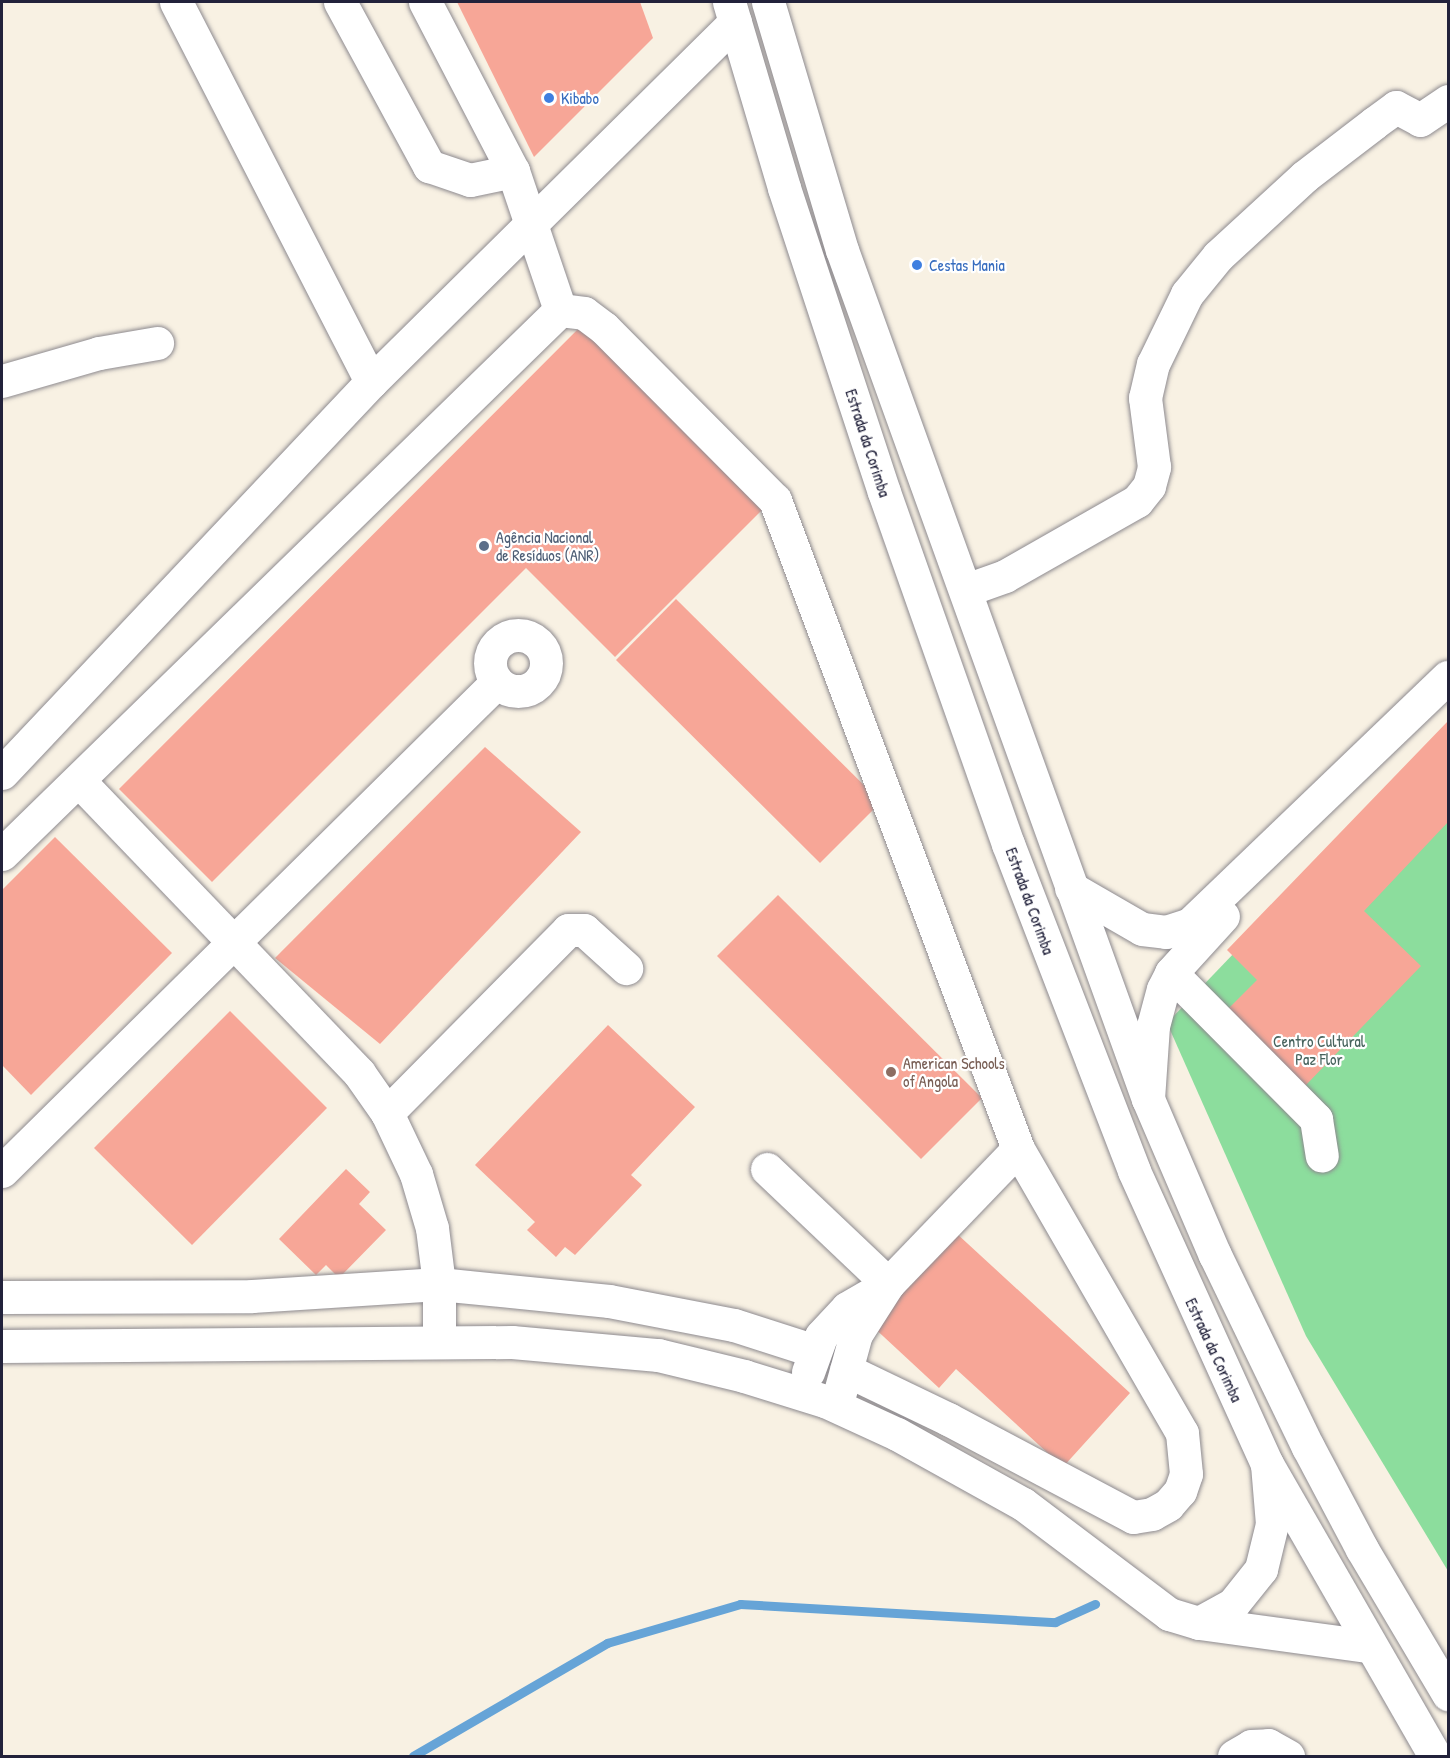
<!DOCTYPE html>
<meta charset="utf-8">
<style>
body{margin:0}
#map{position:relative;width:1450px;height:1758px;overflow:hidden;background:#f8f1e3;font-family:"Patrick Hand",sans-serif}
div>[style]{position:absolute}
.green>*{inset:0;background:#8cdd9d}
.stream>*{height:9px;margin:-4.5px;padding:0 4.5px;transform-origin:4.5px;border-radius:4.5px;background:#66a4d7}
.building>*{inset:0;background:#f7a697}
.roads{filter:drop-shadow(0 0 2px #8d8a8f) drop-shadow(0 0 2px #8d8a8f)}
.minor>*{height:33px;margin:-16.5px;padding:0 16.5px;transform-origin:16.5px;border-radius:16.5px;background:#fff}
.minor>.ring{margin:-16.5px;padding:0;box-sizing:content-box;background:none;border:33px solid #fff;border-radius:50%}
.major>*{height:33px;margin:-16.5px;padding:0 16.5px;transform-origin:16.5px;border-radius:16.5px;background:#fff}
.dots>*{width:16px;height:16px;translate:-50% -50%;box-sizing:border-box;border:3px solid #fff;border-radius:50%}
span{translate:-50% -50%;white-space:nowrap;text-align:center;line-height:1.15;-webkit-text-stroke:4.5px #fff;paint-order:stroke}
.shop-label{font-size:16px;color:#366cbe}
.left{translate:0 -50%;text-align:left}
.street-label{font-size:16px;color:#22223b}
.service-label{font-size:16px;color:#4e5e75}
.park-label{font-size:16px;color:#47635d}
.education-label{font-size:16px;color:#785e54}
.frame{position:absolute;inset:0;border:3px solid #22223b;pointer-events:none}
</style>
<div id="map">
<div class="green">
<div style="clip-path:polygon(1448px 730px,1448px 1571px,1306px 1336px,1167px 1023px)"></div>
</div>
<div class="stream">
<div style="left:413px;top:1756px;width:225px;rotate:-30.2deg"></div>
<div style="left:607px;top:1643px;width:139px;rotate:-16.3deg"></div>
<div style="left:740px;top:1604px;width:316px;rotate:3.3deg"></div>
<div style="left:1055px;top:1622px;width:44px;rotate:-24.2deg"></div>
</div>
<div class="building">
<div style="clip-path:polygon(457px 2px,640px 2px,653px 38px,534px 157px)"></div>
<div style="clip-path:polygon(589px 318px,771px 501px,615px 657px,526px 568px,212px 882px,119px 789px)"></div>
<div style="clip-path:polygon(676px 599px,881px 802px,820px 863px,616px 660px)"></div>
<div style="clip-path:polygon(1448px 721px,1448px 822px,1364px 911px,1421px 966px,1305px 1086px,1227px 1010px,1257px 980px,1227px 950px)"></div>
<div style="clip-path:polygon(485px 747px,581px 832px,380px 1044px,275px 958px)"></div>
<div style="clip-path:polygon(55px 837px,172px 953px,31px 1095px,2px 1065px,2px 890px)"></div>
<div style="clip-path:polygon(778px 895px,982px 1098px,921px 1159px,717px 956px)"></div>
<div style="clip-path:polygon(230px 1011px,327px 1108px,192px 1245px,94px 1148px)"></div>
<div style="clip-path:polygon(608px 1025px,695px 1107px,631px 1175px,642px 1185px,575px 1255px,565px 1247px,556px 1257px,527px 1230px,535px 1222px,475px 1165px)"></div>
<div style="clip-path:polygon(346px 1169px,370px 1192px,359px 1204px,386px 1230px,339px 1278px,326px 1265px,316px 1275px,279px 1239px)"></div>
<div style="clip-path:polygon(955px 1232px,1130px 1393px,1063px 1467px,956px 1369px,939px 1388px,870px 1324px)"></div>
</div>
<div class="roads">
<div class="minor">
<div style="left:176px;top:2px;width:427px;rotate:62.8deg"></div>
<div style="left:340px;top:2px;width:187px;rotate:61.5deg"></div>
<div style="left:429px;top:166px;width:43px;rotate:18.9deg"></div>
<div style="left:470px;top:180px;width:44px;rotate:-11.8deg"></div>
<div style="left:425px;top:2px;width:191px;rotate:62.5deg"></div>
<div style="left:513px;top:171px;width:147px;rotate:71.3deg"></div>
<div style="left:2px;top:381px;width:101px;rotate:-16.1deg"></div>
<div style="left:99px;top:353px;width:59px;rotate:-9.8deg"></div>
<div style="left:966px;top:590px;width:41px;rotate:-19.7deg"></div>
<div style="left:1005px;top:576px;width:152px;rotate:-29.6deg"></div>
<div style="left:1137px;top:501px;width:19px;rotate:-51deg"></div>
<div style="left:1149px;top:486px;width:20px;rotate:-75deg"></div>
<div style="left:1154px;top:467px;width:70px;rotate:-97.4deg"></div>
<div style="left:1145px;top:398px;width:35px;rotate:-77deg"></div>
<div style="left:1153px;top:364px;width:78px;rotate:-64.1deg"></div>
<div style="left:1187px;top:294px;width:49px;rotate:-50.8deg"></div>
<div style="left:1218px;top:256px;width:118px;rotate:-42.6deg"></div>
<div style="left:1305px;top:176px;width:87px;rotate:-37.5deg"></div>
<div style="left:1374px;top:123px;width:27px;rotate:-36deg"></div>
<div style="left:1396px;top:107px;width:27px;rotate:28deg"></div>
<div style="left:1420px;top:120px;width:34px;rotate:-34deg"></div>
<div class="ring" style="left:490px;top:635px;width:23px;height:23px"></div>
<div style="left:2px;top:773px;width:538px;rotate:-46.66deg"></div>
<div style="left:371px;top:382px;width:512px;rotate:-44.68deg"></div>
<div style="left:80px;top:782px;width:403px;rotate:46.2deg"></div>
<div style="left:359px;top:1073px;width:49px;rotate:55deg"></div>
<div style="left:387px;top:1113px;width:68px;rotate:64.6deg"></div>
<div style="left:416px;top:1174px;width:56px;rotate:73.5deg"></div>
<div style="left:432px;top:1228px;width:56px;rotate:82.9deg"></div>
<div style="left:439px;top:1284px;width:58px;rotate:90deg"></div>
<div style="left:2px;top:854px;width:779px;rotate:-44.27deg"></div>
<div style="left:560px;top:310px;width:24px;rotate:7deg"></div>
<div style="left:584px;top:313px;width:25px;rotate:37deg"></div>
<div style="left:604px;top:328px;width:243px;rotate:45.2deg"></div>
<div style="left:775px;top:500px;width:693px;rotate:69.47deg"></div>
<div style="left:1018px;top:1149px;width:328px;rotate:60deg"></div>
<div style="left:1182px;top:1433px;width:41px;rotate:84.4deg"></div>
<div style="left:1186px;top:1474px;width:18px;rotate:109deg"></div>
<div style="left:1180px;top:1491px;width:18px;rotate:131deg"></div>
<div style="left:1168px;top:1505px;width:18px;rotate:151deg"></div>
<div style="left:1152px;top:1514px;width:19px;rotate:171deg"></div>
<div style="left:1133px;top:1517px;width:209px;rotate:-152.1deg"></div>
<div style="left:948px;top:1419px;width:113px;rotate:-154.3deg"></div>
<div style="left:1071px;top:888px;width:82px;rotate:30deg"></div>
<div style="left:1142px;top:929px;width:24px;rotate:7deg"></div>
<div style="left:1166px;top:932px;width:25px;rotate:-18deg"></div>
<div style="left:1190px;top:924px;width:357px;rotate:-43.8deg"></div>
<div style="left:1171px;top:973px;width:206px;rotate:45.2deg"></div>
<div style="left:1316px;top:1119px;width:37px;rotate:81deg"></div>
<div style="left:1148px;top:1099px;width:73px;rotate:-86.1deg"></div>
<div style="left:1153px;top:1026px;width:38px;rotate:-75deg"></div>
<div style="left:1163px;top:989px;width:18px;rotate:-63deg"></div>
<div style="left:1171px;top:973px;width:77px;rotate:-47.6deg"></div>
<div style="left:387px;top:1113px;width:257px;rotate:-45.3deg"></div>
<div style="left:568px;top:930px;width:16px"></div>
<div style="left:584px;top:930px;width:57px;rotate:42.1deg"></div>
<div style="left:767px;top:1169px;width:167px;rotate:43.5deg"></div>
<div style="left:2px;top:1171px;width:694px;rotate:-44.65deg"></div>
<div style="left:2px;top:1297px;width:250px;rotate:-0.2deg"></div>
<div style="left:252px;top:1296px;width:187px;rotate:-3.7deg"></div>
<div style="left:439px;top:1284px;width:171px;rotate:5.7deg"></div>
<div style="left:609px;top:1301px;width:127px;rotate:10.9deg"></div>
<div style="left:734px;top:1325px;width:85px;rotate:17.8deg"></div>
<div style="left:2px;top:1346px;width:510px;rotate:-0.45deg"></div>
<div style="left:512px;top:1342px;width:147px;rotate:5.1deg"></div>
<div style="left:658px;top:1355px;width:89px;rotate:13.7deg"></div>
<div style="left:744px;top:1376px;width:85px;rotate:17.2deg"></div>
<div style="left:825px;top:1401px;width:79px;rotate:24.6deg"></div>
<div style="left:897px;top:1434px;width:144px;rotate:29.1deg"></div>
<div style="left:1023px;top:1504px;width:183px;rotate:37deg"></div>
<div style="left:1169px;top:1614px;width:31px;rotate:17deg"></div>
<div style="left:1199px;top:1623px;width:171px;rotate:7.8deg"></div>
<div style="left:808px;top:1372px;width:38px;rotate:-70deg"></div>
<div style="left:821px;top:1336px;width:38px;rotate:-47deg"></div>
<div style="left:847px;top:1308px;width:34px;rotate:-30deg"></div>
<div style="left:840px;top:1392px;width:60px;rotate:-74.6deg"></div>
<div style="left:856px;top:1334px;width:59px;rotate:-57.4deg"></div>
<div style="left:888px;top:1284px;width:187px;rotate:-46.1deg"></div>
<div style="left:1199px;top:1623px;width:39px;rotate:-29deg"></div>
<div style="left:1233px;top:1604px;width:45px;rotate:-51.3deg"></div>
<div style="left:1261px;top:1569px;width:46px;rotate:-76.3deg"></div>
<div style="left:1272px;top:1524px;width:60px;rotate:-94.8deg"></div>
<div style="left:1234px;top:1756px;width:20px;rotate:-30deg"></div>
<div style="left:1251px;top:1746px;width:17px;rotate:-3deg"></div>
<div style="left:1268px;top:1745px;width:23px;rotate:29deg"></div>
</div>
<div class="major">
<div style="left:729px;top:2px;width:194px;rotate:73.5deg"></div>
<div style="left:784px;top:188px;width:320px;rotate:71.8deg"></div>
<div style="left:884px;top:492px;width:373px;rotate:70.6deg"></div>
<div style="left:1008px;top:844px;width:350px;rotate:68.9deg"></div>
<div style="left:1134px;top:1171px;width:322px;rotate:65.6deg"></div>
<div style="left:1267px;top:1464px;width:337px;rotate:60.1deg"></div>
<div style="left:768px;top:2px;width:259px;rotate:73.4deg"></div>
<div style="left:842px;top:250px;width:902px;rotate:70.18deg"></div>
<div style="left:1148px;top:1099px;width:170px;rotate:66.8deg"></div>
<div style="left:1215px;top:1255px;width:213px;rotate:64.2deg"></div>
<div style="left:1308px;top:1447px;width:115px;rotate:62.1deg"></div>
<div style="left:1362px;top:1549px;width:169px;rotate:59.3deg"></div>
</div>
</div>
<div class="dots">
<div style="left:549px;top:98px;background:#3f7fe0"></div>
<div style="left:917px;top:265px;background:#3f7fe0"></div>
<div style="left:484px;top:546px;background:#5c6f8a"></div>
<div style="left:891px;top:1072px;background:#8d6e63"></div>
</div>
<div class="shop-label">
<span class="left" style="left:561px;top:98px">Kibabo</span>
<span class="left" style="left:929px;top:265px">Cestas Mania</span>
</div>
<div class="street-label">
<span style="left:868px;top:443px;rotate:72deg">Estrada da Corimba</span>
<span style="left:1030px;top:901px;rotate:70deg">Estrada da Corimba</span>
<span style="left:1214px;top:1350px;rotate:65deg">Estrada da Corimba</span>
</div>
<div class="service-label">
<span class="left" style="left:496px;top:546px">Agência Nacional<br>de Resíduos (ANR)</span>
</div>
<div class="park-label">
<span style="left:1319px;top:1050px">Centro Cultural<br>Paz Flor</span>
</div>
<div class="education-label">
<span class="left" style="left:903px;top:1072px">American Schools<br>of Angola</span>
</div>
<div class="frame"></div>
</div>
